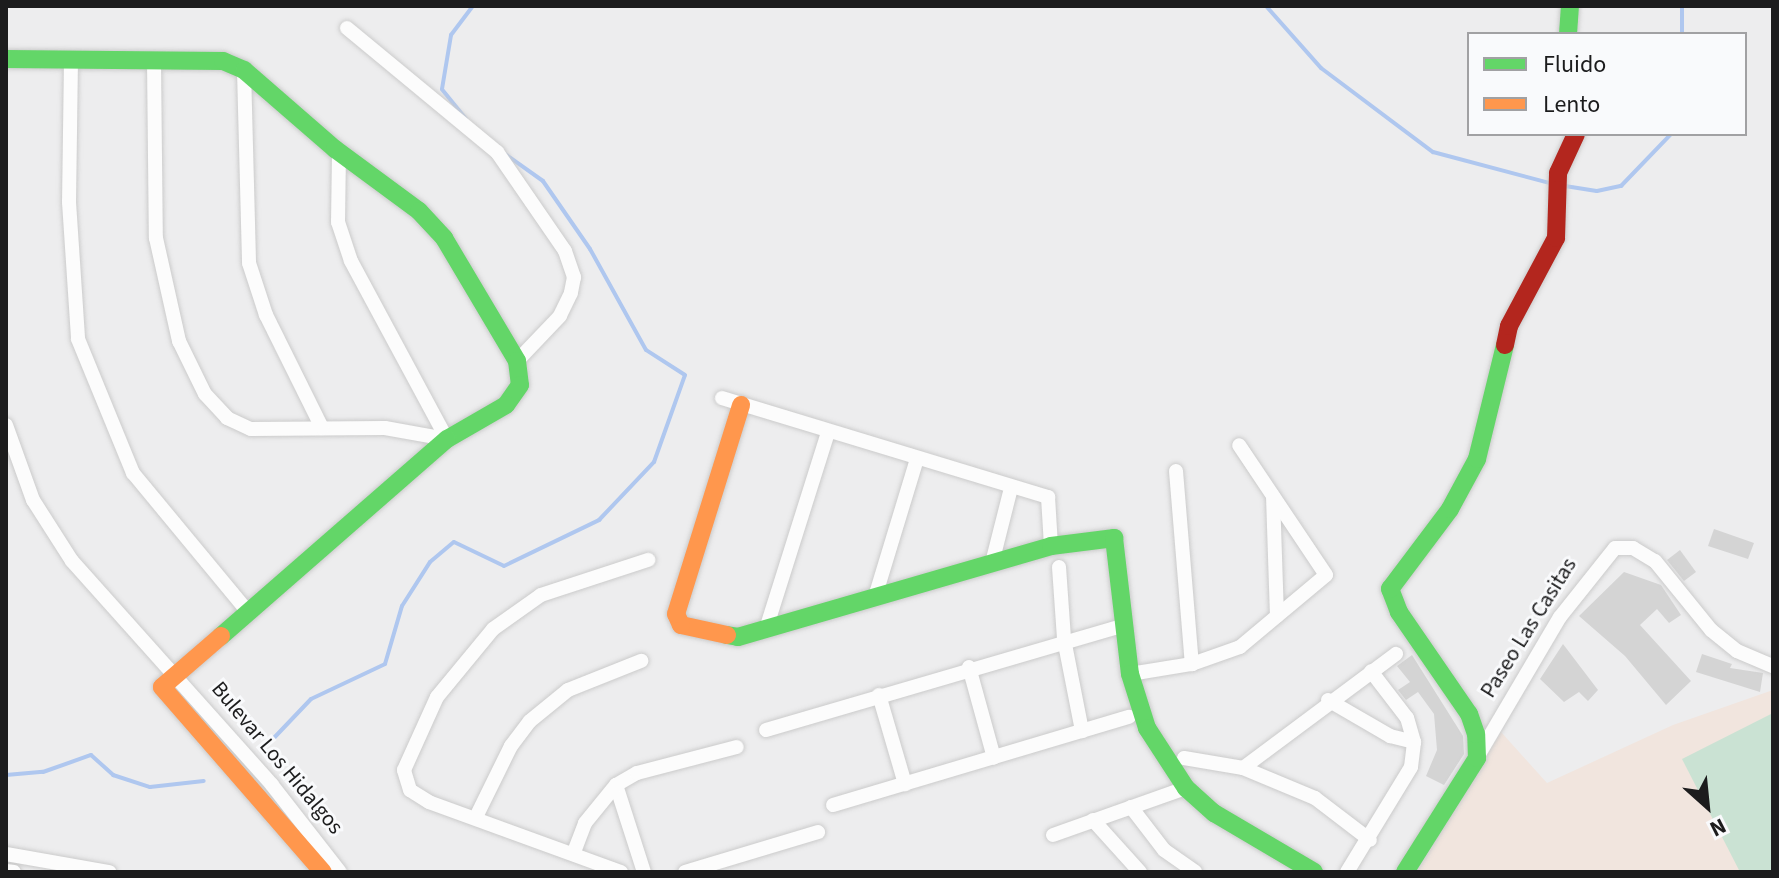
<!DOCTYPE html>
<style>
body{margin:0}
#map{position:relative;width:1779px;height:878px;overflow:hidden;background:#ededee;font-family:"Source Sans 3",sans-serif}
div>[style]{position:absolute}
.education>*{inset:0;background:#f1e5de}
.green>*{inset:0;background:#cae2d3}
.stream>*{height:4px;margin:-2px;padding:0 2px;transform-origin:2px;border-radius:2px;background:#afc7ef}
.building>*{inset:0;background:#d4d4d4}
.roads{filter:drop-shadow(0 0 2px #cbcbcb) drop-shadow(0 0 2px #cbcbcb)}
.street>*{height:14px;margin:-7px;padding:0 7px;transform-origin:7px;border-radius:7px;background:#fcfcfc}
.fast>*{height:18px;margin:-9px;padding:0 9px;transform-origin:9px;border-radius:9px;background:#63d668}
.slow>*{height:18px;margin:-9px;padding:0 9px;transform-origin:9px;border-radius:9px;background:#ff974d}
.jam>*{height:18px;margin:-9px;padding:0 9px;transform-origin:9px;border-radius:9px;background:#b3261e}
span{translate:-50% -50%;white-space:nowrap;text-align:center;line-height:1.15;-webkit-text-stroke:6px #f9fafc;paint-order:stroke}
.street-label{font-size:22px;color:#1c1c1d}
.frame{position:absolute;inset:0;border:8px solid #1c1c1d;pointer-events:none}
.legend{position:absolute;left:1467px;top:32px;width:280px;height:104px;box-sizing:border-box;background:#f9fafc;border:2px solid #a1a1a3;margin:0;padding:10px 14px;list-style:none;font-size:24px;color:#1c1c1d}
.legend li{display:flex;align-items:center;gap:16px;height:40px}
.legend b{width:40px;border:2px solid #a1a1a3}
.north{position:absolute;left:1667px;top:766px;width:80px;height:80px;-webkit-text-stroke:6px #f9fafc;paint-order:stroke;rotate:153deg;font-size:22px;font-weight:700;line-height:32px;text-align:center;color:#1c1c1d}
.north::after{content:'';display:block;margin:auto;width:28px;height:36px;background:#1c1c1d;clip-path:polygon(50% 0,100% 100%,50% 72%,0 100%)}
</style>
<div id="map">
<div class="education">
<div style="clip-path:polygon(1773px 690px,1773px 872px,1417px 872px,1501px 732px,1547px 783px,1673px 725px)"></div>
</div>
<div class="green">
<div style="clip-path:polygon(1771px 714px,1773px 872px,1740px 872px,1682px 759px)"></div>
</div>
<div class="stream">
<div style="left:1266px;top:6px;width:83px;rotate:48.4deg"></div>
<div style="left:1321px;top:68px;width:140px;rotate:36.9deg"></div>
<div style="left:1433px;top:152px;width:124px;rotate:14.9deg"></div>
<div style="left:1682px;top:6px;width:28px;rotate:90deg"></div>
<div style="left:466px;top:119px;width:38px;rotate:-129deg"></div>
<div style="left:442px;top:89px;width:55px;rotate:-80.5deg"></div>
<div style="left:451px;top:35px;width:36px;rotate:-53deg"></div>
<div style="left:1565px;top:186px;width:32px;rotate:9deg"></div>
<div style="left:1597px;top:191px;width:25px;rotate:-12deg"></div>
<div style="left:1621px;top:186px;width:72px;rotate:-46.1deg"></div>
<div style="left:271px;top:741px;width:58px;rotate:-46.4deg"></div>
<div style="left:311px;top:699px;width:82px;rotate:-25.3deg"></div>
<div style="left:385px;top:664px;width:60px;rotate:-73.7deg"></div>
<div style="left:402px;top:606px;width:52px;rotate:-57.5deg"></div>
<div style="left:430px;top:562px;width:31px;rotate:-40deg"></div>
<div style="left:454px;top:542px;width:55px;rotate:25.6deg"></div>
<div style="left:504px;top:566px;width:106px;rotate:-25.8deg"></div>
<div style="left:599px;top:520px;width:80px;rotate:-46.5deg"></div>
<div style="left:654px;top:462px;width:92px;rotate:-70.4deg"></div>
<div style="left:685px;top:375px;width:46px;rotate:-147.3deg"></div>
<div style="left:646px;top:350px;width:115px;rotate:-119deg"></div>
<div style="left:590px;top:249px;width:83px;rotate:-124.7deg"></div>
<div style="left:543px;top:181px;width:47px;rotate:-144.6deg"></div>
<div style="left:6px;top:775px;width:37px;rotate:-5deg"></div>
<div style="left:43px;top:772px;width:51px;rotate:-19.5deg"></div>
<div style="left:91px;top:755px;width:30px;rotate:42deg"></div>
<div style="left:113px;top:775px;width:39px;rotate:18deg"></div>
<div style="left:150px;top:787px;width:54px;rotate:-6.3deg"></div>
</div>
<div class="building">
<div style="clip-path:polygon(1714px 529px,1754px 543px,1748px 559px,1708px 546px)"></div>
<div style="clip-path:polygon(1680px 550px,1696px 572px,1684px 581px,1667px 560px)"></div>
<div style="clip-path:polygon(1624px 572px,1661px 585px,1681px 615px,1669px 623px,1657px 609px,1640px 625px,1691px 681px,1666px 705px,1625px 656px,1579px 616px)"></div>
<div style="clip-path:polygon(1563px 644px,1598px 690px,1588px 701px,1579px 692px,1564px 702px,1540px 679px)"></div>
<div style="clip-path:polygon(1702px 654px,1732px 664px,1730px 668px,1763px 673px,1760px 692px,1696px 672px)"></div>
<div style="clip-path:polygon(1412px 655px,1463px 736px,1464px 754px,1444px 785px,1426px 776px,1437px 750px,1434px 714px,1418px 692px,1406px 700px,1398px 690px,1410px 682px,1397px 666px)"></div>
</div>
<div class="roads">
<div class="street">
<div style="left:347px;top:28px;width:195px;rotate:39.6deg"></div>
<div style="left:497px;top:152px;width:120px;rotate:55.5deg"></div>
<div style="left:565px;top:251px;width:28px;rotate:71deg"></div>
<div style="left:574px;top:277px;width:16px;rotate:101deg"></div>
<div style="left:571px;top:293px;width:25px;rotate:116deg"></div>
<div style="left:560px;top:316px;width:62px;rotate:133.7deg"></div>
<div style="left:71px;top:60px;width:142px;rotate:90.8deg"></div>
<div style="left:69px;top:202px;width:137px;rotate:86.2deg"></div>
<div style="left:78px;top:339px;width:145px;rotate:67.7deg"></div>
<div style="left:133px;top:473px;width:180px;rotate:50.4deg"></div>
<div style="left:154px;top:61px;width:177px;rotate:89.4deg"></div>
<div style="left:156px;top:238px;width:106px;rotate:77.4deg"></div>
<div style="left:179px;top:341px;width:59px;rotate:63.9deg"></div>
<div style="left:205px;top:394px;width:33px;rotate:47deg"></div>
<div style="left:227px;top:418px;width:26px;rotate:25deg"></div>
<div style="left:251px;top:429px;width:134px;rotate:-0.4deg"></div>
<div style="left:385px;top:428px;width:63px;rotate:10.1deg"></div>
<div style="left:244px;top:70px;width:193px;rotate:88.5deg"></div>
<div style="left:249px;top:263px;width:55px;rotate:71.9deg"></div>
<div style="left:266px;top:315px;width:126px;rotate:63.6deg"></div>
<div style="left:339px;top:152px;width:70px;rotate:90.8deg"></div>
<div style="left:338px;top:222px;width:41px;rotate:71.6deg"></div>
<div style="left:351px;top:261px;width:202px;rotate:61.7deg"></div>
<div style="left:722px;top:398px;width:341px;rotate:16.9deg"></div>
<div style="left:1048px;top:497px;width:49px;rotate:86.5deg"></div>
<div style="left:6px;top:425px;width:80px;rotate:70.2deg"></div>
<div style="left:33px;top:500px;width:72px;rotate:57.4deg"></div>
<div style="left:72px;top:561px;width:300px;rotate:48.2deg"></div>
<div style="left:272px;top:785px;width:110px;rotate:52deg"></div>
<div style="left:1176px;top:471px;width:194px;rotate:85.3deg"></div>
<div style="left:1273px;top:496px;width:120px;rotate:88.1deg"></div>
<div style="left:992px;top:563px;width:77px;rotate:-75.8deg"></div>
<div style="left:1059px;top:567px;width:72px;rotate:86deg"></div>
<div style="left:1064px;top:639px;width:94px;rotate:78.9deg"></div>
<div style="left:875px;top:597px;width:144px;rotate:-73.1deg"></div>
<div style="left:766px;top:629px;width:207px;rotate:-72.5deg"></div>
<div style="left:969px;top:667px;width:94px;rotate:74.6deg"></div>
<div style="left:1130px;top:674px;width:63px;rotate:-9.2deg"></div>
<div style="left:1192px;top:664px;width:51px;rotate:-19.5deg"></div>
<div style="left:1240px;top:647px;width:112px;rotate:-39.9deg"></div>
<div style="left:1326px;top:575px;width:156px;rotate:-123.8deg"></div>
<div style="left:879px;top:695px;width:93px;rotate:73.7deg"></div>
<div style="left:1328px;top:700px;width:72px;rotate:30.1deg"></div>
<div style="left:1390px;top:736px;width:25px;rotate:14deg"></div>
<div style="left:766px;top:730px;width:371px;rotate:-16.3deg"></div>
<div style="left:1478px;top:756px;width:161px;rotate:-59.5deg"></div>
<div style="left:1560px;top:617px;width:88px;rotate:-51.4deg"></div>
<div style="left:1615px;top:548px;width:18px"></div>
<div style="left:1633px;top:548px;width:26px;rotate:31deg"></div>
<div style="left:1655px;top:561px;width:89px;rotate:50.9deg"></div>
<div style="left:1711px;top:630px;width:33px;rotate:39deg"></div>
<div style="left:1737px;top:651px;width:39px;rotate:23deg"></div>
<div style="left:1184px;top:758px;width:60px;rotate:9.6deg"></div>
<div style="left:1243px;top:768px;width:191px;rotate:-36.7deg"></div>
<div style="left:1243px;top:768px;width:78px;rotate:22.6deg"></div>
<div style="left:1315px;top:798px;width:69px;rotate:37.4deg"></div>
<div style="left:616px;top:785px;width:91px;rotate:72.2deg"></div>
<div style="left:833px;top:805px;width:309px;rotate:-16.6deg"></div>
<div style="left:1131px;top:807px;width:54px;rotate:52.5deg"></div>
<div style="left:1164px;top:850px;width:38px;rotate:35deg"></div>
<div style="left:476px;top:817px;width:79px;rotate:-63.8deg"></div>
<div style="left:511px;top:746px;width:31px;rotate:-53deg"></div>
<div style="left:530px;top:721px;width:49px;rotate:-39.2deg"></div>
<div style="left:568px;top:690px;width:79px;rotate:-21.7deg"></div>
<div style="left:1093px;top:820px;width:70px;rotate:47.9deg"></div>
<div style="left:1053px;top:835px;width:141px;rotate:-19.5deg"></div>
<div style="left:574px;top:852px;width:31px;rotate:-69deg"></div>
<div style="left:585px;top:823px;width:49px;rotate:-50.8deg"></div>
<div style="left:616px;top:785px;width:24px;rotate:-30deg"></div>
<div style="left:637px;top:773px;width:103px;rotate:-14.6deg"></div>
<div style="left:6px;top:854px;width:105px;rotate:9.9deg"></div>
<div style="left:6px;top:871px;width:8px;rotate:7deg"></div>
<div style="left:621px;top:872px;width:204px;rotate:-160deg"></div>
<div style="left:429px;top:802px;width:22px;rotate:-148deg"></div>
<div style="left:410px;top:790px;width:21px;rotate:-107deg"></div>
<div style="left:404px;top:770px;width:80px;rotate:-65.7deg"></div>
<div style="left:437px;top:697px;width:88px;rotate:-50.5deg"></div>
<div style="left:493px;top:629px;width:59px;rotate:-35.3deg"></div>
<div style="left:541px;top:595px;width:113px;rotate:-18.1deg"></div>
<div style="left:685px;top:872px;width:139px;rotate:-16.7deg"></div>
<div style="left:1347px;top:872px;width:123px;rotate:-58.6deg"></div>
<div style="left:1411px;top:767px;width:25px;rotate:-83deg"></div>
<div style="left:1414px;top:742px;width:25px;rotate:-106deg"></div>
<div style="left:1407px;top:718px;width:59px;rotate:-127.5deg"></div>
</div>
<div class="fast">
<div style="left:1568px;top:34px;width:28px;rotate:-86deg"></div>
<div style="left:6px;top:59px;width:217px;rotate:0.5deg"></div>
<div style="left:223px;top:61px;width:23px;rotate:23deg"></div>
<div style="left:244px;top:70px;width:121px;rotate:41deg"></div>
<div style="left:335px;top:149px;width:104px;rotate:36.4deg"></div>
<div style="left:419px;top:211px;width:37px;rotate:47deg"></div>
<div style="left:444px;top:238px;width:143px;rotate:59.3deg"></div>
<div style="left:517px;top:361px;width:24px;rotate:83deg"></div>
<div style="left:520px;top:385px;width:24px;rotate:125deg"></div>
<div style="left:506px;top:405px;width:68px;rotate:150deg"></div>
<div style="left:447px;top:439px;width:300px;rotate:138.9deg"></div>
<div style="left:727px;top:635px;width:11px;rotate:10deg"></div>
<div style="left:738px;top:637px;width:326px;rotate:-16.2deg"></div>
<div style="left:1051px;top:546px;width:64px;rotate:-7.2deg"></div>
<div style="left:1114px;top:538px;width:137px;rotate:83.3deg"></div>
<div style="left:1130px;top:674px;width:57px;rotate:72.5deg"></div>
<div style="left:1147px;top:728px;width:72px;rotate:57deg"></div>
<div style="left:1186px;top:788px;width:38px;rotate:42deg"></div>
<div style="left:1214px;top:813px;width:116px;rotate:30.5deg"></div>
<div style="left:1405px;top:872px;width:135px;rotate:-57.7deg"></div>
<div style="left:1477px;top:758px;width:24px;rotate:-92deg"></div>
<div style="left:1476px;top:734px;width:21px;rotate:-109deg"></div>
<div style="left:1469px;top:714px;width:124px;rotate:-124.5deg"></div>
<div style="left:1399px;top:612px;width:25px;rotate:-111deg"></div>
<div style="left:1390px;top:589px;width:100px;rotate:-53.1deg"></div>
<div style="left:1450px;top:509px;width:57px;rotate:-61.6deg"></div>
<div style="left:1477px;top:459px;width:117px;rotate:-76.2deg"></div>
</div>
<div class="slow">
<div style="left:727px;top:635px;width:47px;rotate:-167.7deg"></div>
<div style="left:681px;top:625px;width:12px;rotate:-114deg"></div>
<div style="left:676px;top:614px;width:219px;rotate:-72.7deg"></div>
<div style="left:221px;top:636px;width:78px;rotate:139.2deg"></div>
<div style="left:162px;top:687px;width:245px;rotate:49deg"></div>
</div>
<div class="jam">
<div style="left:1505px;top:345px;width:19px;rotate:-78deg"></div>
<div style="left:1509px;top:326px;width:100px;rotate:-61.9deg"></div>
<div style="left:1556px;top:238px;width:65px;rotate:-88.2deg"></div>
<div style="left:1558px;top:173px;width:43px;rotate:-65.2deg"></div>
</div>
</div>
<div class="street-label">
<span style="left:1529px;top:628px;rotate:-58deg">Paseo Las Casitas</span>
<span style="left:277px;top:758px;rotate:50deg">Bulevar Los Hidalgos</span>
</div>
<div class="frame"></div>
<ul class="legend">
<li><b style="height:10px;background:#63d668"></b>Fluido</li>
<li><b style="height:10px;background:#ff974d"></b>Lento</li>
</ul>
<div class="north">N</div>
</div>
